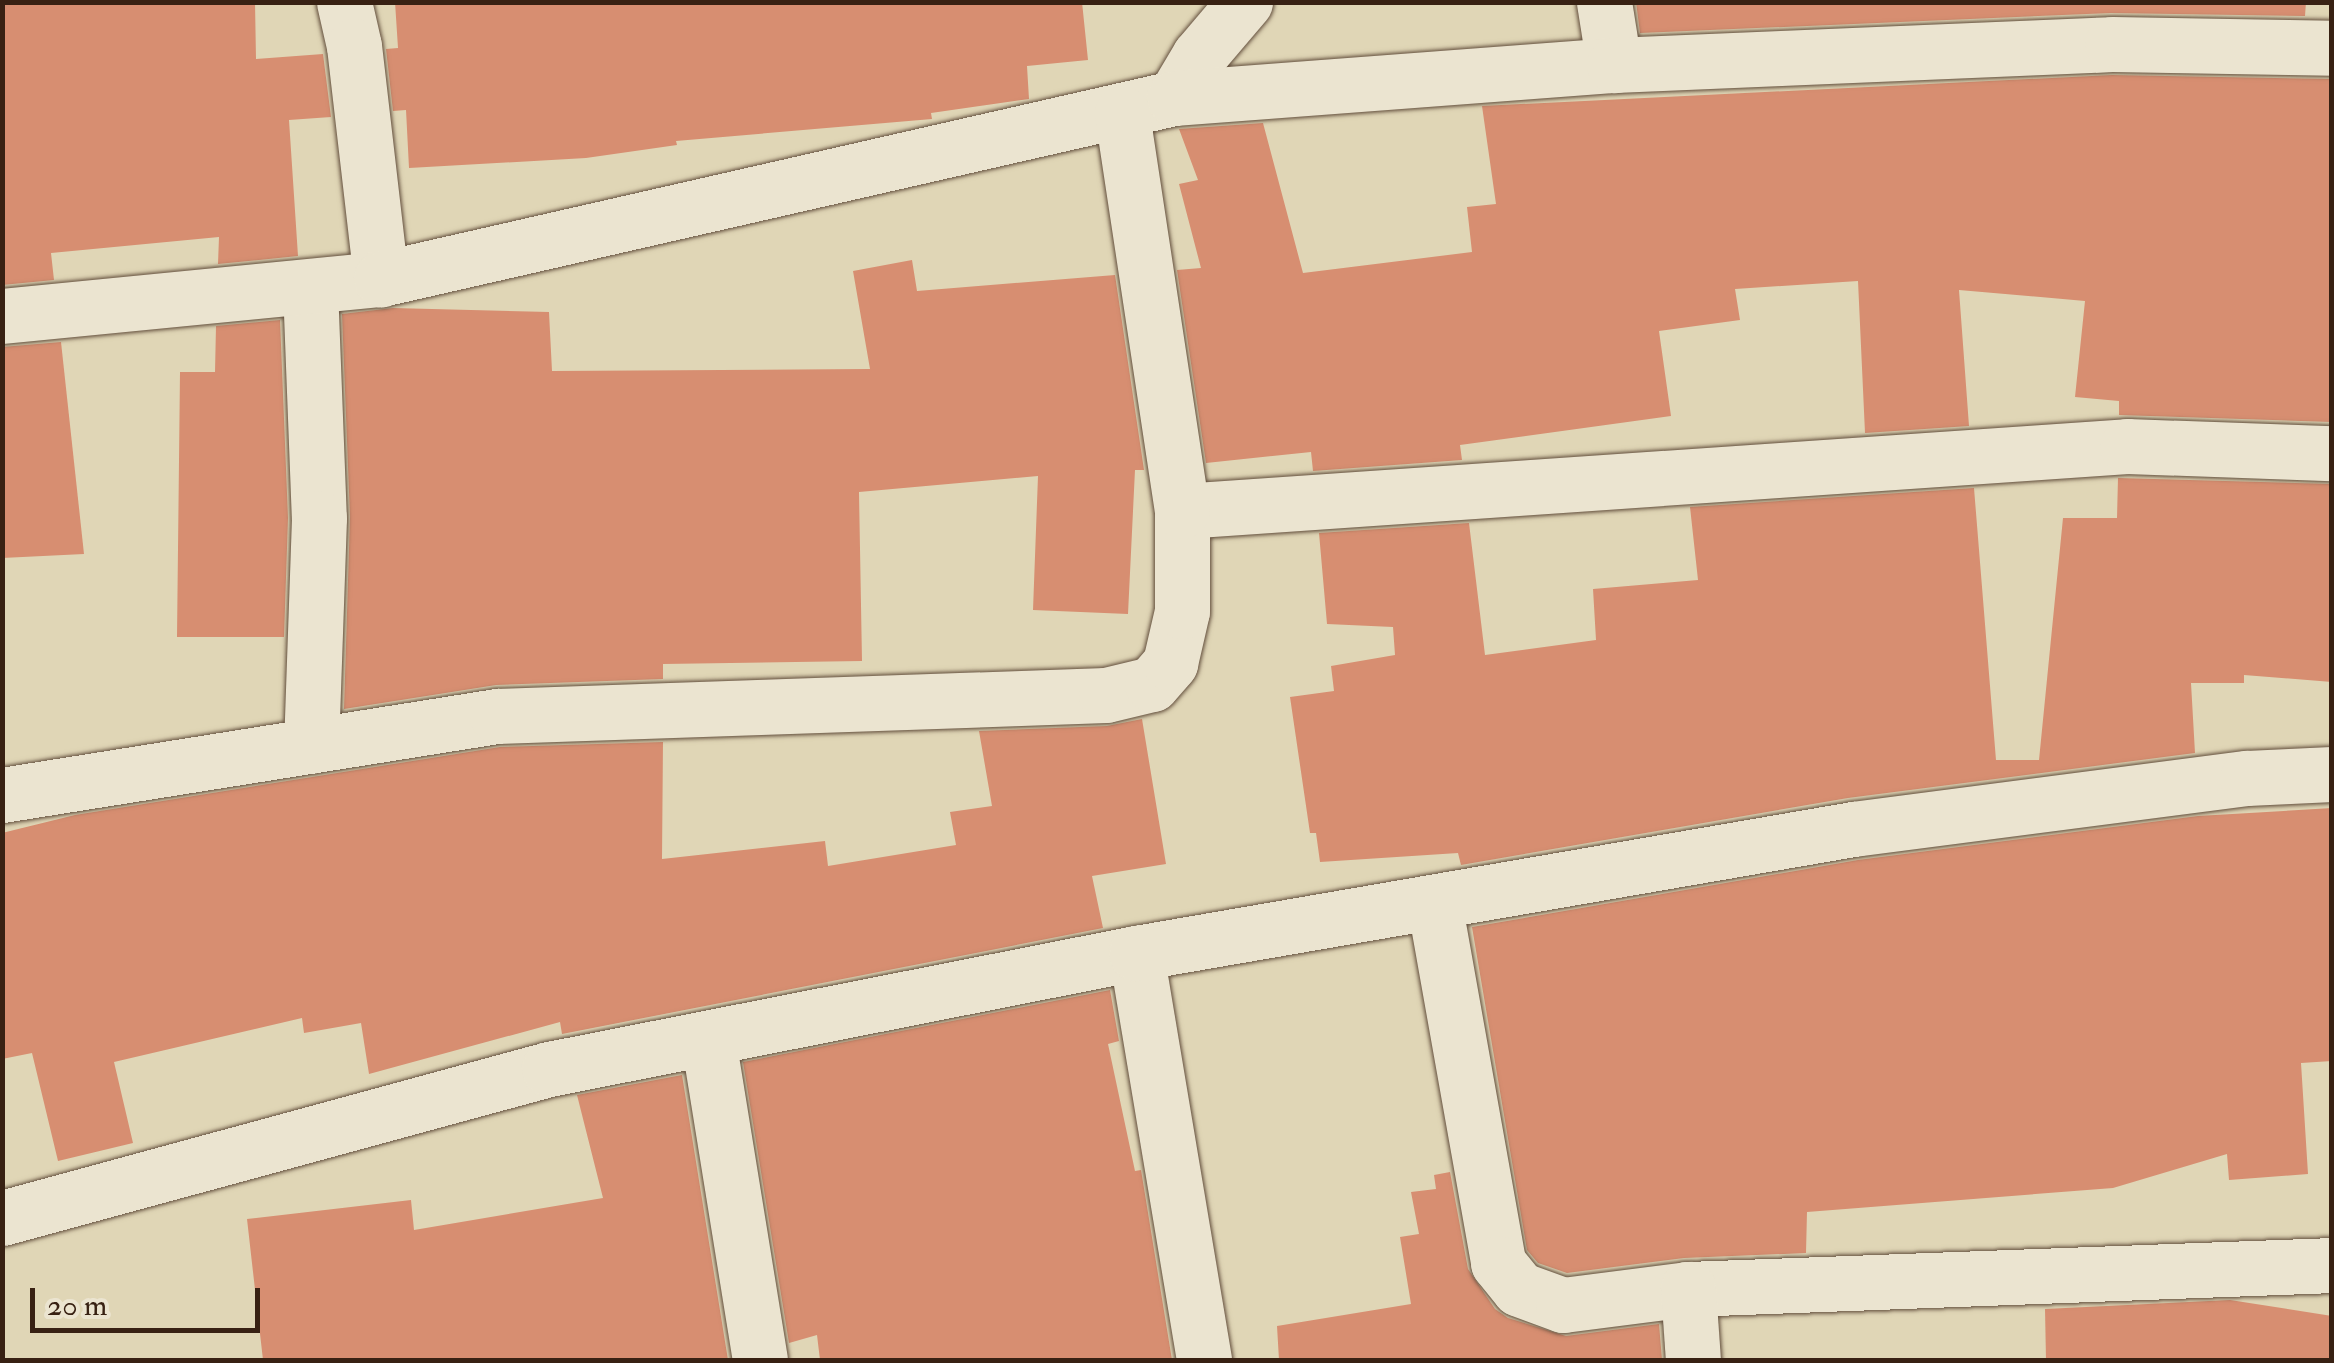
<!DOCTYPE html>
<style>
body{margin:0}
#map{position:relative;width:2334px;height:1363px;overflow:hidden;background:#e0d6b6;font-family:"IM FELL Double Pica",serif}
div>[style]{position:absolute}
.building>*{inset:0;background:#d78e71}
.roads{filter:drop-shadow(0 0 2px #624e3c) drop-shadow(0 0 2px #624e3c)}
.minor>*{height:55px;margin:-27.5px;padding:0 27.5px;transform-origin:27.5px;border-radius:27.5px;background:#ebe4d0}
span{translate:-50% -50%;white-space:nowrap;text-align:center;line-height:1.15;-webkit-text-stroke:8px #ebe4d0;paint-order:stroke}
.frame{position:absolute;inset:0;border:5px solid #382113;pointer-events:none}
.scale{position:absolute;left:30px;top:1288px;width:230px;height:45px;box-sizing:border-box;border:5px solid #382113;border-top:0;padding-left:12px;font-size:30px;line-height:35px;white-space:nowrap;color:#382113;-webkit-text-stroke:8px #ebe4d0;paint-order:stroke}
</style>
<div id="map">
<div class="building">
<div style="clip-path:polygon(2px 2px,255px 2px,256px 59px,323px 54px,331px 117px,289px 120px,298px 256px,218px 264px,219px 237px,51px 253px,54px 280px,2px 285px)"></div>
<div style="clip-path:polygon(395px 2px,1082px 2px,1088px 60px,1027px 66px,1029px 99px,931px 113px,932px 119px,676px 141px,677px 145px,586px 158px,409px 168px,406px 110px,393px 111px,386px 49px,398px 48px)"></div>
<div style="clip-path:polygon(1636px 2px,2306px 2px,2305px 16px,2111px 13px,1640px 33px)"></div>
<div style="clip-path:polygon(2112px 75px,2332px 79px,2332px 422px,2119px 415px,2119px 401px,2075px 397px,2085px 301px,1959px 290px,1969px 426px,1865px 433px,1858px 281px,1735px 289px,1740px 320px,1659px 331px,1671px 416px,1460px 445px,1462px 460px,1313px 471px,1311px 452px,1206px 463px,1177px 270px,1201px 268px,1179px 184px,1198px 180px,1179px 129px,1263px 123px,1303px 273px,1472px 252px,1467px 207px,1496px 204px,1482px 106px)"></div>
<div style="clip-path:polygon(912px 260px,917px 291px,1115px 275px,1144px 470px,1135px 470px,1128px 614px,1033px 610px,1038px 476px,859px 492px,862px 661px,663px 664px,663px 679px,496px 685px,344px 709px,350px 517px,342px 314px,393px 308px,549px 312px,552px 371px,870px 369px,853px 271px)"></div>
<div style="clip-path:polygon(280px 320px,288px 518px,284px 637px,177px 637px,180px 372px,215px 372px,216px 326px)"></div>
<div style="clip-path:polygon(61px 342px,84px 554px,2px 558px,2px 347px)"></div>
<div style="clip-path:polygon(2118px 478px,2332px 484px,2332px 682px,2244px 675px,2244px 683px,2191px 683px,2195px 753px,1848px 798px,1461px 865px,1458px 853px,1320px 862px,1316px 833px,1310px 833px,1290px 697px,1334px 691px,1331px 666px,1395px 655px,1393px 627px,1327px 624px,1319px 533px,1469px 523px,1485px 655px,1596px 640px,1593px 589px,1698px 580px,1690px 507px,1974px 488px,1996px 760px,2039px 760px,2063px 518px,2117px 518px)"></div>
<div style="clip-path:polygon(1142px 719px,1166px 864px,1092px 876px,1103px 928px,562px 1034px,560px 1022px,369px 1074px,361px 1023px,304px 1033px,302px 1018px,114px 1062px,133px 1143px,58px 1161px,32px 1053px,2px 1059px,2px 833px,75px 815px,500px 747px,663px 742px,662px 859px,825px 841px,828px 866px,956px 845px,950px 812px,992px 806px,979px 731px,1107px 726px)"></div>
<div style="clip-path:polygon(2332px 808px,2332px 1061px,2301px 1063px,2308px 1174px,2229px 1180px,2227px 1154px,2113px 1188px,1807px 1212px,1806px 1253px,1684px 1258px,1567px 1273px,1538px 1263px,1527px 1250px,1472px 927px,1858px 860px,2198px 816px)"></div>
<div style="clip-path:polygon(1110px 990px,1119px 1041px,1108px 1044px,1135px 1171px,1141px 1170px,1172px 1360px,820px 1360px,817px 1335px,789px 1343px,743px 1062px)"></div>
<div style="clip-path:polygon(682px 1075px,728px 1360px,263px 1360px,247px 1219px,411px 1200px,414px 1230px,603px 1198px,577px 1095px)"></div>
<div style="clip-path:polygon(1450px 1172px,1468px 1269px,1495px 1309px,1508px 1318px,1566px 1336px,1659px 1324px,1662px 1360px,1279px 1360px,1277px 1326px,1411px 1304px,1400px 1237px,1419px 1234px,1411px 1192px,1436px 1189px,1434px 1175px)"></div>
<div style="clip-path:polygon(2230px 1300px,2332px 1316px,2332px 1360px,2046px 1360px,2045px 1309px)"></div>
</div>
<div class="roads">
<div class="minor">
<div style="left:344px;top:2px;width:45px;rotate:77.2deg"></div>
<div style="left:354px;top:46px;width:235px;rotate:83.4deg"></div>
<div style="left:1604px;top:2px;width:64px;rotate:81deg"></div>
<div style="left:1174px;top:98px;width:49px;rotate:-59.2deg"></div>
<div style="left:1199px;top:56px;width:71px;rotate:-49.6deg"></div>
<div style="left:310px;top:287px;width:231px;rotate:87.8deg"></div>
<div style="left:319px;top:518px;width:228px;rotate:92deg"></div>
<div style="left:2px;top:316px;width:381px;rotate:-5.6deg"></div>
<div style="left:381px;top:279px;width:813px;rotate:-12.86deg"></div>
<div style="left:1174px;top:98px;width:441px;rotate:-4.3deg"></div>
<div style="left:1614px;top:65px;width:498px;rotate:-2.4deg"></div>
<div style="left:2112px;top:44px;width:220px;rotate:1deg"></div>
<div style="left:1182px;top:511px;width:947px;rotate:-3.93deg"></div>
<div style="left:2127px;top:446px;width:205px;rotate:2deg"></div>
<div style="left:2px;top:795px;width:501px;rotate:-9.07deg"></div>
<div style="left:497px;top:716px;width:609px;rotate:-1.97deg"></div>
<div style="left:1106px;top:695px;width:47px;rotate:-13.4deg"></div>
<div style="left:1152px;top:684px;width:28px;rotate:-49deg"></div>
<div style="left:1170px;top:663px;width:53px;rotate:-77deg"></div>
<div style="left:1182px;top:611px;width:100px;rotate:-90deg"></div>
<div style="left:1182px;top:511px;width:402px;rotate:-98.6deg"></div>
<div style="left:1434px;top:902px;width:367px;rotate:79.9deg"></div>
<div style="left:1498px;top:1263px;width:33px;rotate:51deg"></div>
<div style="left:1519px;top:1289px;width:47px;rotate:20deg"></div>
<div style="left:1563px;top:1305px;width:126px;rotate:-7.3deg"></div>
<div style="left:1688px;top:1289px;width:644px;rotate:-2.13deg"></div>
<div style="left:1136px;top:953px;width:413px;rotate:80.5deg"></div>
<div style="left:708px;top:1039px;width:325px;rotate:80.8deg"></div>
<div style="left:2px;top:1218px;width:567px;rotate:-15.24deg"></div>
<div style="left:549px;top:1069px;width:598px;rotate:-11.18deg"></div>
<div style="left:1136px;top:953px;width:728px;rotate:-9.81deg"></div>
<div style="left:1853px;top:829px;width:397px;rotate:-7.4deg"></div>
<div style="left:2247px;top:778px;width:85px;rotate:-2.7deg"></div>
<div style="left:1688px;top:1289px;width:71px;rotate:86deg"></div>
</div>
</div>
<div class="frame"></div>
<div class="scale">20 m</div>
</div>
